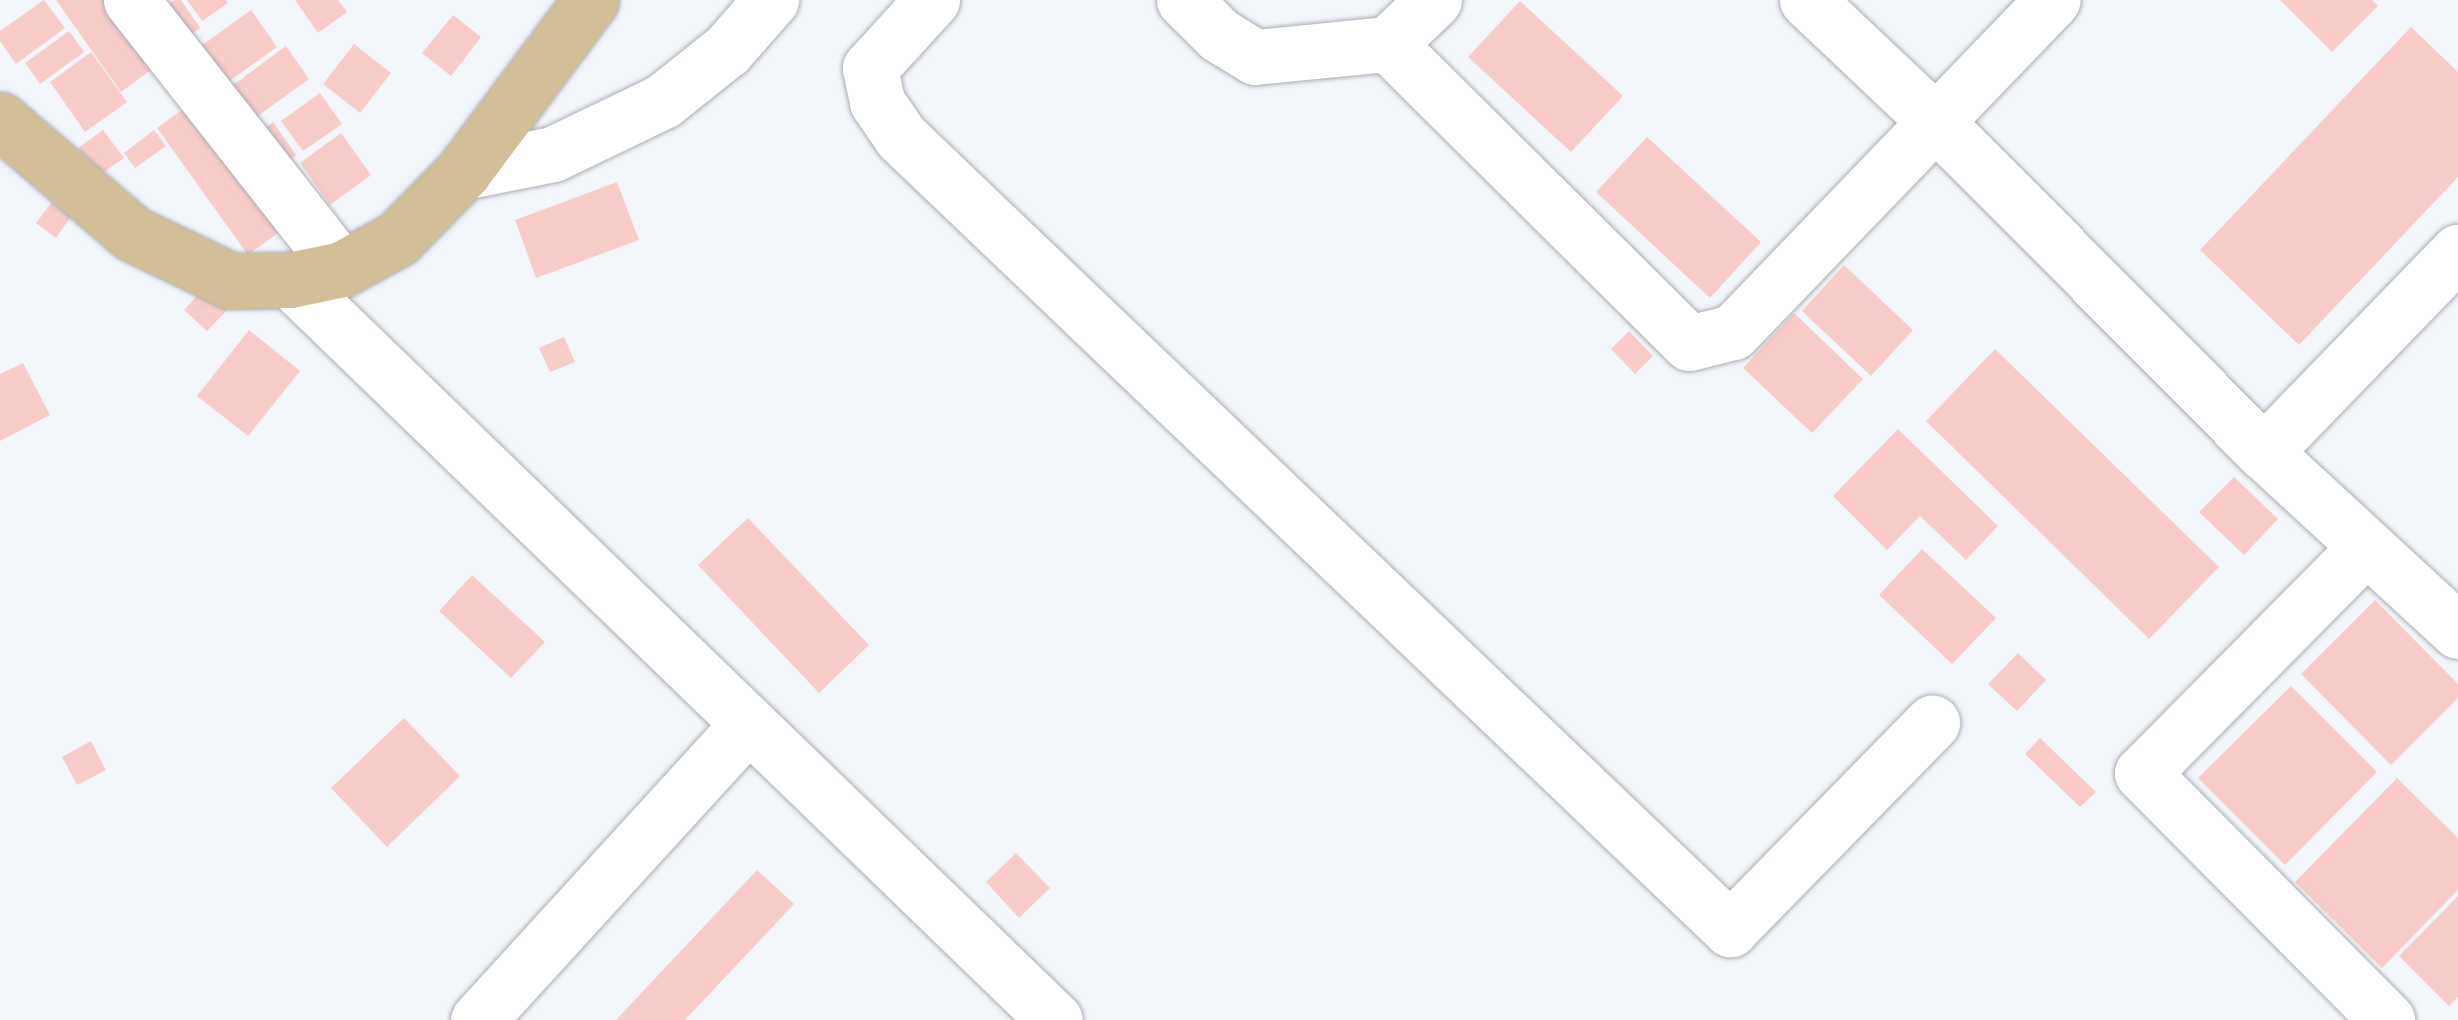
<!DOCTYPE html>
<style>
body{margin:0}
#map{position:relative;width:2458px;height:1020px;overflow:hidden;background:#f2f6fb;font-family:Montserrat,sans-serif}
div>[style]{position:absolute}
.building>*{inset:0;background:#f8ccc9}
.roads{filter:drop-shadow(0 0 2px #aaadb2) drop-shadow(0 0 2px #aaadb2)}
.minor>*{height:55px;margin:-27.5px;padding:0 27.5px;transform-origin:27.5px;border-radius:27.5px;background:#fff}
.major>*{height:55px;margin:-27.5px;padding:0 27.5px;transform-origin:27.5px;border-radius:27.5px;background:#d2bf98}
span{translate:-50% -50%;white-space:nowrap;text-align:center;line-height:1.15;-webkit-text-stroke:8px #fff;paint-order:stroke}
</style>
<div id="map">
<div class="building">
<div style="clip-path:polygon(44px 0,65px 28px,16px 64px,0 41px,0 31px)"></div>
<div style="clip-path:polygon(56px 0,113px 0,159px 64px,121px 92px)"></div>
<div style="clip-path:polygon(175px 0,181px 0,200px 28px,177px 44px,156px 13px)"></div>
<div style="clip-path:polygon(187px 0,226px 0,228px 3px,202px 21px)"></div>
<div style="clip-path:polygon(295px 0,338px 0,347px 12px,318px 33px)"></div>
<div style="clip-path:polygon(2280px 0,2372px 0,2378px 6px,2332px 52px)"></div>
<div style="clip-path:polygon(1520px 1px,1623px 96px,1571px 152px,1468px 57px)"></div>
<div style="clip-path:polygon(251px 10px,277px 47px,221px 87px,194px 51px)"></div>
<div style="clip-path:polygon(453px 15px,481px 37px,451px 76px,422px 53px)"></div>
<div style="clip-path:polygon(2411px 27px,2458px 72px,2458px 177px,2299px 345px,2200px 250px)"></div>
<div style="clip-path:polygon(69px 31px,84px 52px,40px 84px,25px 63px)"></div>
<div style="clip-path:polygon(354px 44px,391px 73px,360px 113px,323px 84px)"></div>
<div style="clip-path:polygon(286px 46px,309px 79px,248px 123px,225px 91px)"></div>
<div style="clip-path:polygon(91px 52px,127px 102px,85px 132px,50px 82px)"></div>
<div style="clip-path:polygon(320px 93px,342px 124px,303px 151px,281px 121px)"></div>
<div style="clip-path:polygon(194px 101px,285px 228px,248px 255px,157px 128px)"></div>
<div style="clip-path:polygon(273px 122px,296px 155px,280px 166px,257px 134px)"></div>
<div style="clip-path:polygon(103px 130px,124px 158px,98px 176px,78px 148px)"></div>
<div style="clip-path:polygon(154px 130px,166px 146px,135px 168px,124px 153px)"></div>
<div style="clip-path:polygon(341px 133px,371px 175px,330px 205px,300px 163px)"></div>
<div style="clip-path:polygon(1647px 137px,1761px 242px,1710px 298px,1596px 192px)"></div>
<div style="clip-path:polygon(617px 182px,639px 240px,536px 278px,515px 220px)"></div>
<div style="clip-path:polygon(52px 202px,71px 217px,56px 238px,36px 223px)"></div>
<div style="clip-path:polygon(1844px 265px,1913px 330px,1871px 376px,1802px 311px)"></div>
<div style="clip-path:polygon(206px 286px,229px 308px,207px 331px,184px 310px)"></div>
<div style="clip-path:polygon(1794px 313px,1863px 379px,1812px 433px,1743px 368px)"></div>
<div style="clip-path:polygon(249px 330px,300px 371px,248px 436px,197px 396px)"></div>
<div style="clip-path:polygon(1629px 331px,1653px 356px,1635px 374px,1611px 349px)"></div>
<div style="clip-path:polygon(564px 337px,575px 362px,550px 372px,539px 348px)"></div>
<div style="clip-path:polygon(1995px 349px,2219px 567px,2149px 639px,1926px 421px)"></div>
<div style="clip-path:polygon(23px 363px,50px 415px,0 441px,0 374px)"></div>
<div style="clip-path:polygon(1898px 429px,1998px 526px,1966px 560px,1920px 516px,1887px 550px,1833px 496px)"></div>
<div style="clip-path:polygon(2234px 477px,2278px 519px,2244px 555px,2199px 512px)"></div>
<div style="clip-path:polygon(748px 518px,869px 645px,819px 693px,698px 565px)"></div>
<div style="clip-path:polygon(1922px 549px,1996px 618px,1952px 664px,1879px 595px)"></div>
<div style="clip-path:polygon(472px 575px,545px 642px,511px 678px,439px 611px)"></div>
<div style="clip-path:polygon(2375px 600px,2458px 684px,2458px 698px,2391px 765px,2301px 674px)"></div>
<div style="clip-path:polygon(2018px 653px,2046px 680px,2017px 711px,1988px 684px)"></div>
<div style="clip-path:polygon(2291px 686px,2377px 772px,2285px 865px,2198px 778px)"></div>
<div style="clip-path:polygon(404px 718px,460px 776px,387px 847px,331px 788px)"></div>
<div style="clip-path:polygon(2040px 738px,2096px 792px,2080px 807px,2025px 754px)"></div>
<div style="clip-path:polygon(91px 741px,106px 770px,77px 785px,62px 757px)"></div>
<div style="clip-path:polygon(2397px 778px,2458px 838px,2458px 890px,2382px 968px,2295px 882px)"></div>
<div style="clip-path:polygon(1016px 853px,1050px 888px,1019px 918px,986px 882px)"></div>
<div style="clip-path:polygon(757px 870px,794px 904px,685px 1020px,616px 1020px)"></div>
<div style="clip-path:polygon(2458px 896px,2458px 997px,2449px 1006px,2399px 956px)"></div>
</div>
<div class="roads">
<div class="minor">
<div style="left:131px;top:0;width:342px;rotate:51.9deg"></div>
<div style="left:932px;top:0;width:92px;rotate:132.4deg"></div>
<div style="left:870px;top:68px;width:35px;rotate:78deg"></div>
<div style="left:877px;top:102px;width:42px;rotate:55.6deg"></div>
<div style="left:901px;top:137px;width:1147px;rotate:43.69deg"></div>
<div style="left:1730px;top:929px;width:289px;rotate:-45.6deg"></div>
<div style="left:1184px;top:0;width:49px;rotate:45deg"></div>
<div style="left:1219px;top:35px;width:42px;rotate:31.4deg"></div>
<div style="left:1255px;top:57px;width:134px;rotate:-5.6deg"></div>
<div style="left:1434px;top:0;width:64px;rotate:136.3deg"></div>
<div style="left:1388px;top:44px;width:424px;rotate:44.8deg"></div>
<div style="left:1689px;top:343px;width:45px;rotate:-14deg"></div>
<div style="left:1733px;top:332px;width:461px;rotate:-46.1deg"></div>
<div style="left:1807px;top:0;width:178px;rotate:43.4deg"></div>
<div style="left:1936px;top:122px;width:465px;rotate:45.2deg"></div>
<div style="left:2264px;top:452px;width:264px;rotate:42.7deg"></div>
<div style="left:463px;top:172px;width:92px;rotate:-11.3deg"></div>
<div style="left:553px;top:154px;width:122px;rotate:-25.7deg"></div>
<div style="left:663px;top:101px;width:82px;rotate:-38.6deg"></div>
<div style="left:727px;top:50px;width:67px;rotate:-48.7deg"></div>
<div style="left:290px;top:280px;width:1064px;rotate:44.05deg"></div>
<div style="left:2264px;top:452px;width:279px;rotate:-45.9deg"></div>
<div style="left:2365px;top:548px;width:317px;rotate:134.7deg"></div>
<div style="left:2142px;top:773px;width:348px;rotate:45.2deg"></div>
<div style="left:478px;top:1020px;width:401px;rotate:-47.6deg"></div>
</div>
<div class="major">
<div style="left:0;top:120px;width:175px;rotate:40.6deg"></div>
<div style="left:133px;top:234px;width:109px;rotate:25.6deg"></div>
<div style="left:231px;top:281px;width:59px;rotate:-1deg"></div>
<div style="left:290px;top:280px;width:53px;rotate:-11.9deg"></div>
<div style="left:342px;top:269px;width:63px;rotate:-28.6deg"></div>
<div style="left:397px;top:239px;width:94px;rotate:-45.4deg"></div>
<div style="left:463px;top:172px;width:214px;rotate:-53.3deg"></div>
</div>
</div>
</div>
